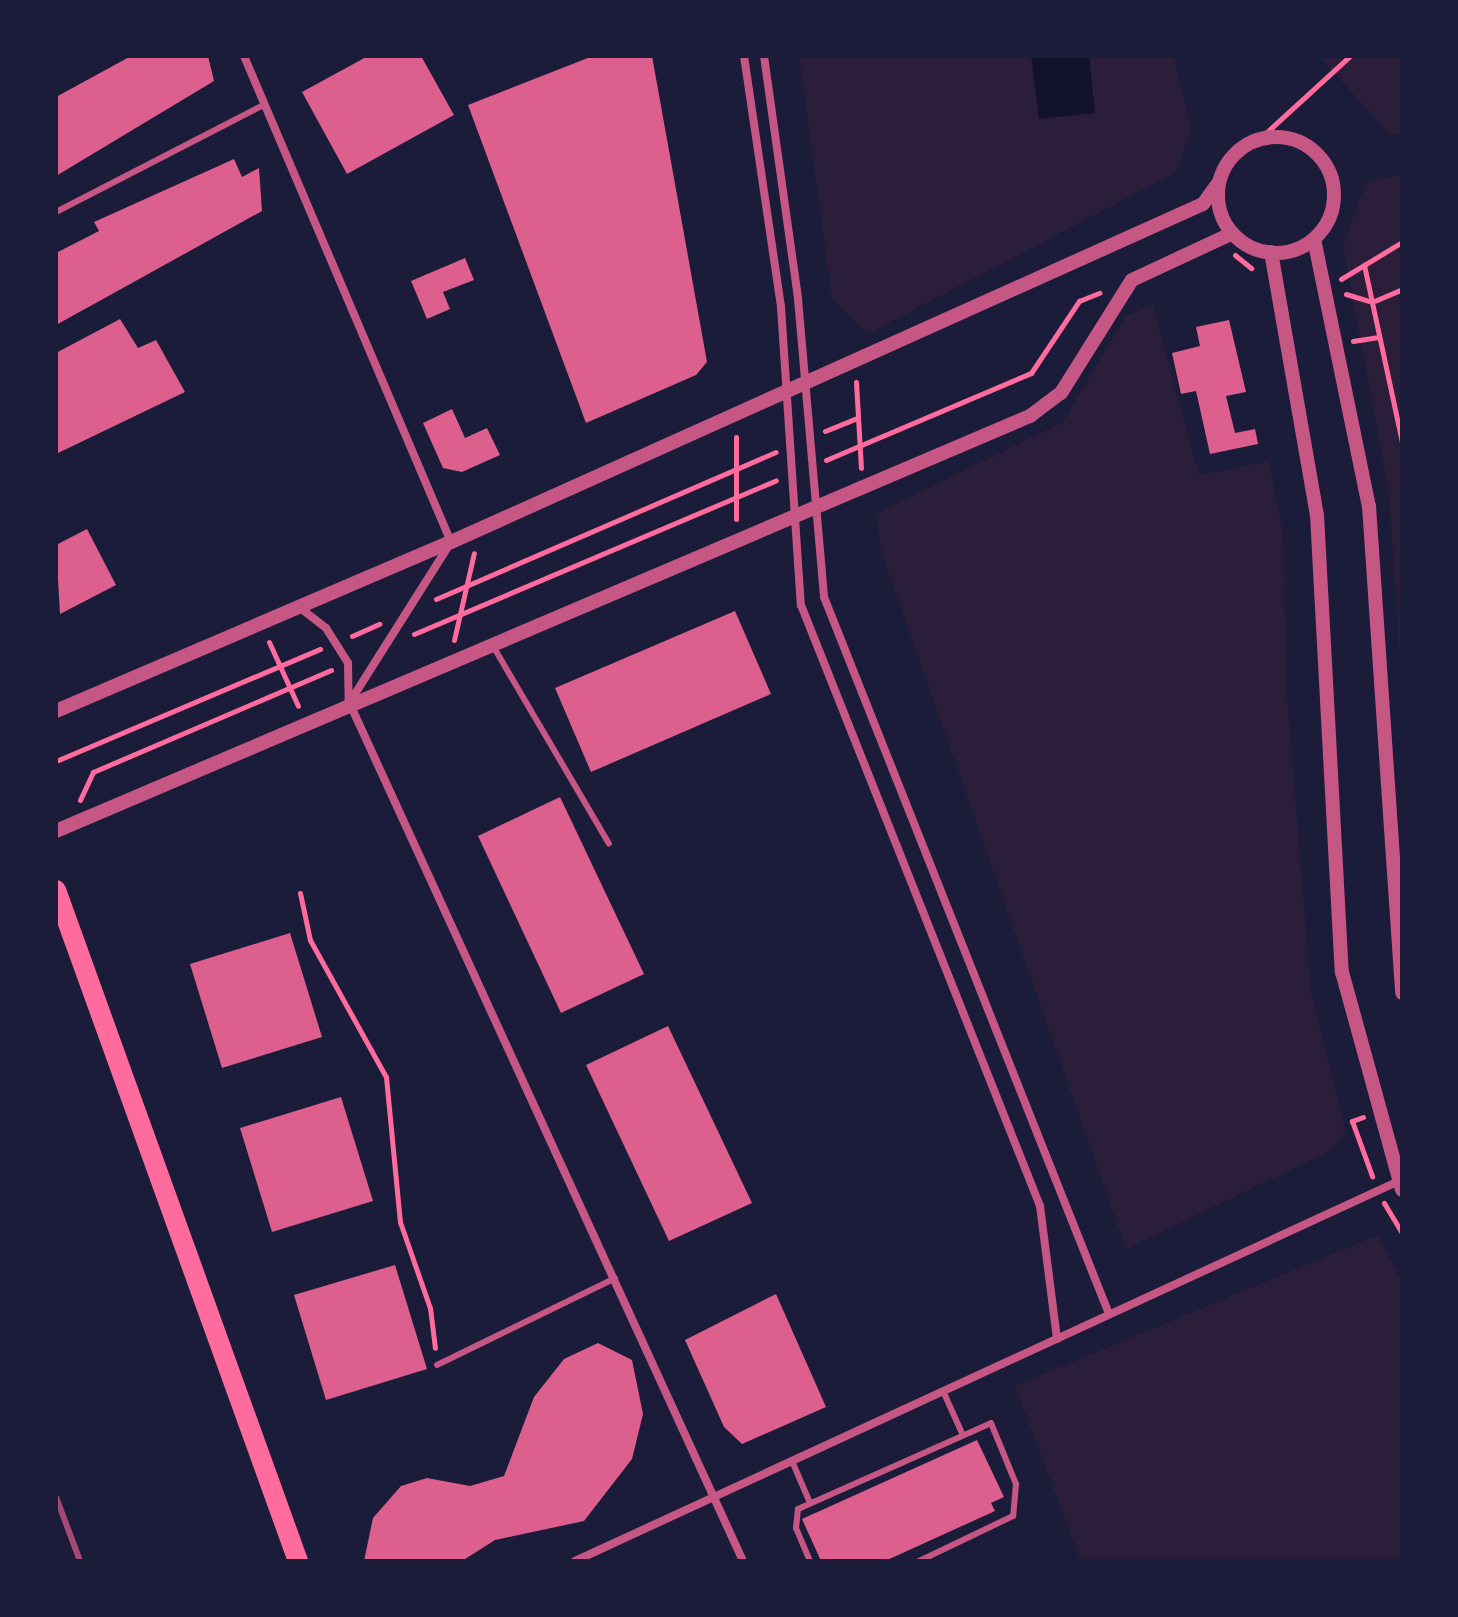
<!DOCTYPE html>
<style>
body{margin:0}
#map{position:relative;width:1458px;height:1617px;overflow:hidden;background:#1b1b3a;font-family:"PT Serif",serif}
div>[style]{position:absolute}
.green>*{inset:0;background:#2a1e3b}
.water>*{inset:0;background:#12122b}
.building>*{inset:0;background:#dd5f8e}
.path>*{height:5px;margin:-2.5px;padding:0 2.5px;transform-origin:2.5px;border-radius:2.5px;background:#ff6b9d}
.service>*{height:6px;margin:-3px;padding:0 3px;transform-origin:3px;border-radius:3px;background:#c65784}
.minor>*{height:8px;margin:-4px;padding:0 4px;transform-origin:4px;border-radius:4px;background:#c65784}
.tertiary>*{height:14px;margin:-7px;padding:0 7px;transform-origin:7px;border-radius:7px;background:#c65784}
.tertiary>.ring{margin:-7px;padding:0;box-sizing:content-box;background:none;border:14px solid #c65784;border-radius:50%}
.primary>*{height:20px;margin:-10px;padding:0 10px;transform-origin:10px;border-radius:10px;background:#ff6b9d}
.rail>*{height:6px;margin:-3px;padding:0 3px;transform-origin:3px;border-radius:3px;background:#a44b75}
span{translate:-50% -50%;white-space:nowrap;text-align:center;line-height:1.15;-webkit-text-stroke:8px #1b1b3a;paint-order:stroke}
.frame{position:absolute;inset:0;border:58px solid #1b1b3a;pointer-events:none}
</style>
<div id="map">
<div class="green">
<div style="clip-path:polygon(799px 56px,1174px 56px,1191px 128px,1177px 172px,868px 334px,832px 299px)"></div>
<div style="clip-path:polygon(1319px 56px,1402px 56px,1402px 133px,1391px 136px)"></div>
<div style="clip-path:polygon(1402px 174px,1402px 696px,1389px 492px,1343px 246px,1366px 182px)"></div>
<div style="clip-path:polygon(1153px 305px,1199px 475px,1269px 461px,1283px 534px,1287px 694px,1311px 991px,1346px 1132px,1330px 1151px,1126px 1249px,881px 551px,876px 514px,1063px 422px,1126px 316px)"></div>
<div style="clip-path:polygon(1378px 1235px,1402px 1281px,1402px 1561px,1081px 1561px,1015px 1386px)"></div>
</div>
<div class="water">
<div style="clip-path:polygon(1031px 56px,1089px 56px,1095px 113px,1039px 119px)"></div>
</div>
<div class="building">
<div style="clip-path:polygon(131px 56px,208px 56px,214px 81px,56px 176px,56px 97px)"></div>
<div style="clip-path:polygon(368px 56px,421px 56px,454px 115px,347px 174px,302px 92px)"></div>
<div style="clip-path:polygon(593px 56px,652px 56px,707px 362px,696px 375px,586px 423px,468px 105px)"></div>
<div style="clip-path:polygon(234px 159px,242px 177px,259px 168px,262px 211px,56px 325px,56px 253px,99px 231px,94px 222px)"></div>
<div style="clip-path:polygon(465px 258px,474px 280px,443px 292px,450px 309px,427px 319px,411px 281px)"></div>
<div style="clip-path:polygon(120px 319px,138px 348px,156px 340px,185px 392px,56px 454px,56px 353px)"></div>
<div style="clip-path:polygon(1229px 320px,1246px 392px,1226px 396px,1235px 433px,1255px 429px,1258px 444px,1210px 454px,1196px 391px,1181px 394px,1172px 353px,1200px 346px,1196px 327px)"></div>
<div style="clip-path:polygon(452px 409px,465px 438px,487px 428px,500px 455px,462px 472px,443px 468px,423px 423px)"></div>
<div style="clip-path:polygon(87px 529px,116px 585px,60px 614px,56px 545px)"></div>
<div style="clip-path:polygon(735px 611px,771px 694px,591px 772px,555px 688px)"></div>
<div style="clip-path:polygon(560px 797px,644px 974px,561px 1013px,478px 836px)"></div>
<div style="clip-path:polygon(290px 933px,322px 1037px,222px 1068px,190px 964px)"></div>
<div style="clip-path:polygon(668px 1026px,752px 1203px,669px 1241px,586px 1065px)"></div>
<div style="clip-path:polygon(341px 1097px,373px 1201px,272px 1232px,240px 1128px)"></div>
<div style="clip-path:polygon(395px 1265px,427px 1369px,326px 1400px,294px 1295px)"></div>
<div style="clip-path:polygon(776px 1294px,826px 1407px,742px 1444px,724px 1427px,685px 1340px)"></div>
<div style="clip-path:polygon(598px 1343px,632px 1360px,643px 1414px,632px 1459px,584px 1521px,495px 1540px,462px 1561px,364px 1561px,373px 1518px,401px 1486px,427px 1478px,470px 1486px,504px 1476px,534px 1397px,564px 1359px)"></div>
<div style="clip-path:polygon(977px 1440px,1004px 1497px,991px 1503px,995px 1511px,885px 1561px,821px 1561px,802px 1519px)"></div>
</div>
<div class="path">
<div style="left:1258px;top:140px;width:125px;rotate:-42.4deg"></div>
<div style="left:1235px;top:255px;width:21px;rotate:39deg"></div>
<div style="left:1364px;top:265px;width:182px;rotate:77.9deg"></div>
<div style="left:1341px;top:279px;width:71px;rotate:-31.2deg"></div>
<div style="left:1346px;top:294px;width:27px;rotate:17deg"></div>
<div style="left:1372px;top:302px;width:33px;rotate:-23deg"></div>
<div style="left:1353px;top:341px;width:26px;rotate:-9deg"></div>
<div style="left:856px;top:382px;width:86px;rotate:86.7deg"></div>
<div style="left:825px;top:431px;width:35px;rotate:-22deg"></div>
<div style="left:736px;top:437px;width:82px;rotate:90deg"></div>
<div style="left:826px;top:460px;width:223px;rotate:-23deg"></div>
<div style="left:1031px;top:373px;width:87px;rotate:-56.3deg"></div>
<div style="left:1079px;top:301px;width:22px;rotate:-22deg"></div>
<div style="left:436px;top:599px;width:370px;rotate:-23.4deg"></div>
<div style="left:414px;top:634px;width:393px;rotate:-23deg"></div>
<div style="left:352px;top:636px;width:30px;rotate:-24deg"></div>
<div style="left:454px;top:640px;width:89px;rotate:-77.1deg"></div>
<div style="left:269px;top:642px;width:70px;rotate:65.6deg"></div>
<div style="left:56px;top:761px;width:287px;rotate:-23deg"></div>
<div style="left:80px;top:800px;width:31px;rotate:-65deg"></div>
<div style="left:93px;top:772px;width:259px;rotate:-23.2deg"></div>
<div style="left:300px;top:893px;width:48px;rotate:78deg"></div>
<div style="left:310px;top:940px;width:157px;rotate:61deg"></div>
<div style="left:386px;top:1077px;width:146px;rotate:84.5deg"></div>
<div style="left:400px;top:1222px;width:91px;rotate:70.8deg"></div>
<div style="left:430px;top:1308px;width:40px;rotate:82.9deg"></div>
<div style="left:1363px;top:1117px;width:12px;rotate:160deg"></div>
<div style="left:1352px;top:1121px;width:59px;rotate:70deg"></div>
<div style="left:1384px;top:1203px;width:35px;rotate:59deg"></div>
</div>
<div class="service">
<div style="left:56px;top:212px;width:235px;rotate:-27.3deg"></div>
<div style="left:493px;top:646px;width:229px;rotate:59.6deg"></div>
<div style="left:437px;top:1365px;width:198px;rotate:-26deg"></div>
<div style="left:943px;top:1391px;width:46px;rotate:65.7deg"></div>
<div style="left:792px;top:1461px;width:46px;rotate:66.8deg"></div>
<div style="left:810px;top:1561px;width:36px;rotate:-113deg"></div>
<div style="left:796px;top:1528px;width:19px;rotate:-84deg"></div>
<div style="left:798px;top:1509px;width:211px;rotate:-24deg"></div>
<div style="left:991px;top:1423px;width:66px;rotate:67.7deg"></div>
<div style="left:1016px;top:1484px;width:32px;rotate:95deg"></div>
<div style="left:1013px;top:1516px;width:104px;rotate:154.4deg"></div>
</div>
<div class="minor">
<div style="left:244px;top:56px;width:528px;rotate:66.93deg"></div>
<div style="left:451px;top:542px;width:189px;rotate:122.3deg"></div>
<div style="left:744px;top:56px;width:254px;rotate:81.6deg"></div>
<div style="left:781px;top:307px;width:299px;rotate:86.2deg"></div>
<div style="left:801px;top:605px;width:647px;rotate:68.31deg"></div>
<div style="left:1040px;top:1206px;width:134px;rotate:82.7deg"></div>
<div style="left:764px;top:56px;width:245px;rotate:82deg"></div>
<div style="left:798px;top:299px;width:299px;rotate:85deg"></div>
<div style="left:824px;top:597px;width:772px;rotate:68.32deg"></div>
<div style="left:299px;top:607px;width:34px;rotate:38deg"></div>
<div style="left:326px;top:628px;width:41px;rotate:57.8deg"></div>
<div style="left:348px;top:663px;width:39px;rotate:89deg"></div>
<div style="left:349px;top:702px;width:945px;rotate:65.36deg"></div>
<div style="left:575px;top:1561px;width:910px;rotate:-24.76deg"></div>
</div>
<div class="tertiary">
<div class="ring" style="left:1218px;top:137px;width:102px;height:102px"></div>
<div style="left:1314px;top:239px;width:273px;rotate:78.4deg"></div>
<div style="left:1369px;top:506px;width:488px;rotate:86.1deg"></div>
<div style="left:1271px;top:252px;width:267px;rotate:80.1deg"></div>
<div style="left:1317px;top:515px;width:458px;rotate:86.9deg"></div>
<div style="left:1342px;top:972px;width:226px;rotate:74.6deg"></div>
<div style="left:56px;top:711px;width:430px;rotate:-23.2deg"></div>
<div style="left:451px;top:542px;width:824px;rotate:-24.2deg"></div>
<div style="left:1203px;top:204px;width:27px;rotate:-54deg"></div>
<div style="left:56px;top:831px;width:1059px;rotate:-23.08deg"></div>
<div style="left:1030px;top:416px;width:39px;rotate:-37deg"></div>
<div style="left:1061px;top:393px;width:133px;rotate:-57.9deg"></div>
<div style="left:1132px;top:280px;width:111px;rotate:-25deg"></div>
</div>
<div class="primary">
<div style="left:56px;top:890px;width:713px;rotate:70.17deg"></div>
</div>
<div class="rail">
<div style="left:56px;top:1497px;width:68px;rotate:69.4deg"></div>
</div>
<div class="frame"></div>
</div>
